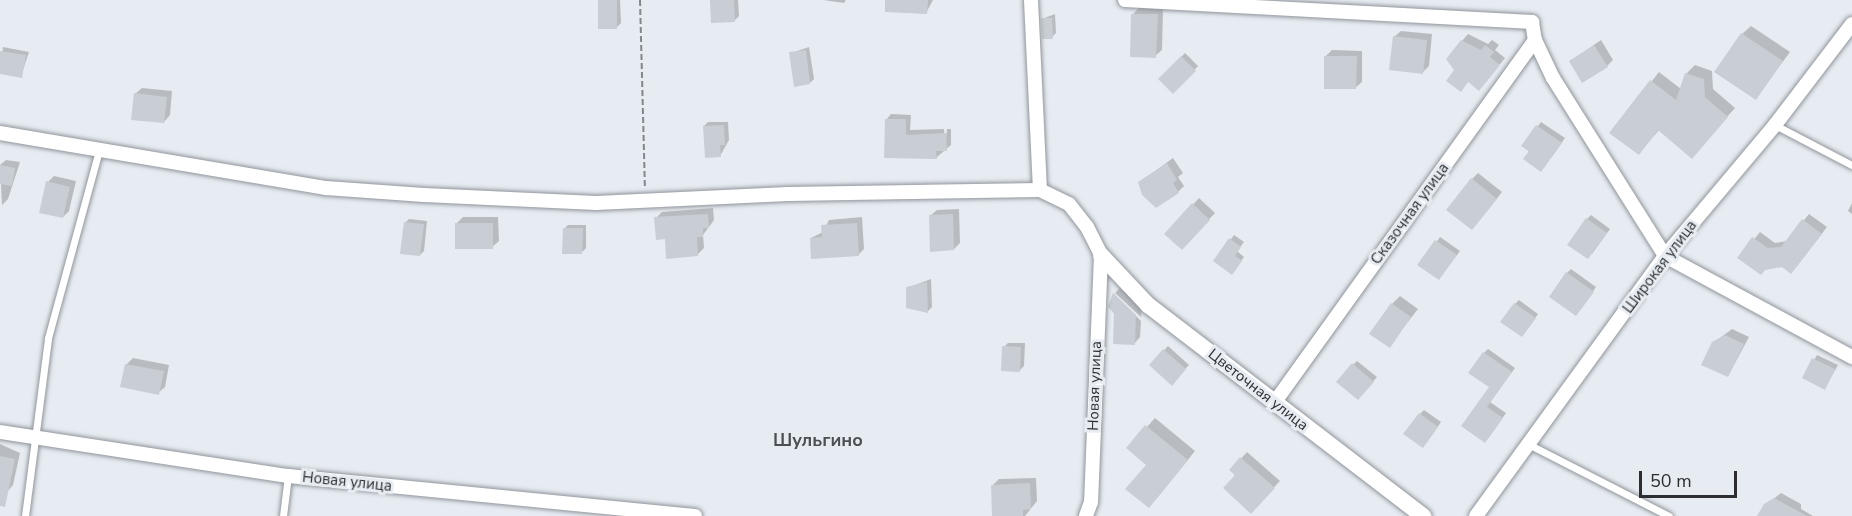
<!DOCTYPE html>
<meta charset="utf-8">
<style>
body{margin:0}
#map{position:relative;width:1852px;height:516px;overflow:hidden;background:#e7ecf2;font-family:"Nunito Sans",sans-serif}
div>[style]{position:absolute}
.shadow>*{inset:0;background:#0003}
.building>*{inset:0;background:#c8ced4}
.path>*{height:2px;margin-top:-1px;transform-origin:0;background:repeating-linear-gradient(90deg,#83868a 0 6px,transparent 0 9px)}
.roads{filter:drop-shadow(0 0 2px #90959b) drop-shadow(0 0 2px #90959b)}
.service>*{height:7px;margin:-3.5px;padding:0 3.5px;transform-origin:3.5px;border-radius:3.5px;background:#fff}
.minor>*{height:14px;margin:-7px;padding:0 7px;transform-origin:7px;border-radius:7px;background:#fff}
.tertiary>*{height:16px;margin:-8px;padding:0 8px;transform-origin:8px;border-radius:8px;background:#fff}
span{translate:-50% -50%;white-space:nowrap;text-align:center;line-height:1.15;-webkit-text-stroke:6px #e7ecf2;paint-order:stroke}
.street-label{font-size:15px;color:#2c2e30}
.quarter-label{font-size:18px;color:#4c5055;font-weight:700}
.scale{position:absolute;left:1639px;top:471px;width:98px;height:27px;box-sizing:border-box;border:3px solid #2c2e30;border-top:0;padding-left:8px;font-size:18px;line-height:21px;white-space:nowrap;color:#2c2e30;-webkit-text-stroke:4px #e7ecf2;paint-order:stroke}
</style>
<div id="map">
<div class="shadow">
<div style="clip-path:polygon(599px 0,620px 0,621px 23px,617px 27px)"></div>
<div style="clip-path:polygon(711px 0,738px 0,739px 16px,735px 20px)"></div>
<div style="clip-path:polygon(823px 0,846px 0,844px 3px)"></div>
<div style="clip-path:polygon(887px 0,933px 0,926px 13px)"></div>
<div style="clip-path:polygon(1139px 8px,1163px 9px,1162px 50px,1155px 56px,1133px 14px)"></div>
<div style="clip-path:polygon(1055px 14px,1056px 33px,1052px 37px,1042px 19px)"></div>
<div style="clip-path:polygon(1751px 26px,1790px 52px,1756px 98px,1742px 34px)"></div>
<div style="clip-path:polygon(1401px 31px,1432px 34px,1429px 66px,1422px 73px,1394px 37px)"></div>
<div style="clip-path:polygon(1468px 34px,1488px 44px,1492px 40px,1499px 45px,1495px 50px,1505px 58px,1485px 83px,1469px 81px,1461px 90px,1462px 41px)"></div>
<div style="clip-path:polygon(1601px 40px,1613px 60px,1607px 66px,1571px 61px)"></div>
<div style="clip-path:polygon(3px 47px,29px 52px,21px 76px,0 73px)"></div>
<div style="clip-path:polygon(809px 47px,814px 79px,810px 83px,791px 53px)"></div>
<div style="clip-path:polygon(1332px 50px,1362px 51px,1362px 82px,1355px 88px,1326px 56px)"></div>
<div style="clip-path:polygon(1185px 53px,1198px 66px,1173px 92px,1160px 79px)"></div>
<div style="clip-path:polygon(1695px 65px,1712px 71px,1713px 89px,1735px 108px,1697px 150px,1660px 129px,1639px 153px,1612px 132px,1659px 72px,1681px 89px,1687px 73px)"></div>
<div style="clip-path:polygon(142px 88px,172px 91px,170px 115px,164px 122px,135px 94px)"></div>
<div style="clip-path:polygon(891px 114px,911px 115px,910px 130px,944px 129px,945px 147px,947px 129px,951px 129px,951px 145px,936px 158px,885px 157px,886px 120px)"></div>
<div style="clip-path:polygon(708px 122px,728px 122px,729px 140px,720px 156px,704px 126px)"></div>
<div style="clip-path:polygon(1541px 122px,1565px 138px,1545px 166px,1523px 146px)"></div>
<div style="clip-path:polygon(1173px 158px,1183px 173px,1178px 177px,1184px 186px,1178px 192px,1140px 182px)"></div>
<div style="clip-path:polygon(6px 160px,20px 162px,8px 199px,2px 205px,0 165px)"></div>
<div style="clip-path:polygon(1478px 173px,1502px 192px,1478px 222px,1472px 179px)"></div>
<div style="clip-path:polygon(54px 176px,76px 181px,69px 211px,63px 217px,48px 182px)"></div>
<div style="clip-path:polygon(1199px 198px,1215px 213px,1182px 248px,1166px 234px)"></div>
<div style="clip-path:polygon(1852px 203px,1852px 214px,1848px 211px)"></div>
<div style="clip-path:polygon(713px 208px,714px 220px,703px 235px,704px 248px,698px 254px,666px 238px,656px 218px,662px 212px)"></div>
<div style="clip-path:polygon(959px 209px,960px 243px,954px 249px,930px 216px,937px 210px)"></div>
<div style="clip-path:polygon(1809px 214px,1827px 227px,1797px 266px,1739px 258px,1760px 232px,1775px 243px,1787px 241px)"></div>
<div style="clip-path:polygon(1591px 215px,1610px 229px,1592px 254px,1587px 219px)"></div>
<div style="clip-path:polygon(463px 217px,498px 217px,499px 241px,492px 247px,457px 223px)"></div>
<div style="clip-path:polygon(862px 217px,864px 249px,858px 255px,811px 238px,823px 232px,829px 220px)"></div>
<div style="clip-path:polygon(409px 219px,427px 221px,424px 251px,420px 255px,405px 223px)"></div>
<div style="clip-path:polygon(568px 225px,586px 225px,586px 248px,582px 252px,564px 229px)"></div>
<div style="clip-path:polygon(1234px 235px,1244px 242px,1237px 251px,1244px 257px,1235px 269px,1215px 261px)"></div>
<div style="clip-path:polygon(1440px 237px,1460px 251px,1439px 278px,1420px 265px)"></div>
<div style="clip-path:polygon(1571px 269px,1596px 287px,1580px 310px,1567px 273px)"></div>
<div style="clip-path:polygon(931px 279px,932px 307px,928px 311px,918px 306px,907px 288px)"></div>
<div style="clip-path:polygon(1120px 288px,1142px 308px,1141px 317px,1115px 293px)"></div>
<div style="clip-path:polygon(1114px 294px,1141px 321px,1140px 337px,1134px 344px,1109px 306px)"></div>
<div style="clip-path:polygon(1400px 296px,1418px 309px,1389px 346px,1392px 304px)"></div>
<div style="clip-path:polygon(1519px 300px,1538px 314px,1526px 331px,1515px 304px)"></div>
<div style="clip-path:polygon(1732px 329px,1749px 337px,1728px 376px,1713px 343px)"></div>
<div style="clip-path:polygon(1008px 343px,1025px 343px,1024px 366px,1020px 370px,1004px 347px)"></div>
<div style="clip-path:polygon(1168px 346px,1189px 365px,1172px 383px,1151px 365px)"></div>
<div style="clip-path:polygon(1488px 349px,1515px 368px,1490px 402px,1506px 413px,1489px 437px,1463px 425px,1491px 387px,1484px 353px)"></div>
<div style="clip-path:polygon(1817px 355px,1838px 365px,1825px 388px,1804px 377px)"></div>
<div style="clip-path:polygon(133px 358px,169px 365px,165px 387px,158px 393px,126px 365px)"></div>
<div style="clip-path:polygon(1357px 361px,1377px 377px,1362px 394px,1353px 365px)"></div>
<div style="clip-path:polygon(1424px 410px,1441px 422px,1427px 442px,1420px 414px)"></div>
<div style="clip-path:polygon(1155px 418px,1195px 451px,1157px 498px,1148px 464px,1128px 448px)"></div>
<div style="clip-path:polygon(0 444px,20px 453px,13px 485px,7px 492px,0 490px)"></div>
<div style="clip-path:polygon(1247px 452px,1280px 481px,1257px 505px,1231px 470px)"></div>
<div style="clip-path:polygon(1036px 478px,1037px 501px,1025px 516px,994px 516px,992px 486px,999px 479px)"></div>
<div style="clip-path:polygon(1781px 493px,1801px 504px,1801px 509px,1813px 516px,1762px 516px,1767px 504px)"></div>
</div>
<div class="building">
<div style="clip-path:polygon(598px 0,617px 0,617px 29px,598px 29px)"></div>
<div style="clip-path:polygon(710px 0,734px 0,735px 22px,711px 23px)"></div>
<div style="clip-path:polygon(885px 0,928px 0,927px 14px,885px 12px)"></div>
<div style="clip-path:polygon(1131px 14px,1158px 14px,1156px 58px,1130px 57px)"></div>
<div style="clip-path:polygon(1041px 18px,1052px 18px,1053px 39px,1042px 39px)"></div>
<div style="clip-path:polygon(1741px 33px,1783px 61px,1756px 100px,1714px 72px)"></div>
<div style="clip-path:polygon(1393px 36px,1427px 40px,1423px 74px,1389px 70px)"></div>
<div style="clip-path:polygon(1461px 40px,1481px 50px,1485px 45px,1494px 52px,1490px 57px,1500px 65px,1479px 91px,1468px 82px,1461px 92px,1446px 81px,1454px 70px,1446px 59px)"></div>
<div style="clip-path:polygon(1594px 45px,1608px 67px,1582px 83px,1569px 61px)"></div>
<div style="clip-path:polygon(806px 50px,810px 84px,794px 87px,789px 52px)"></div>
<div style="clip-path:polygon(0 51px,26px 55px,22px 78px,0 74px)"></div>
<div style="clip-path:polygon(1181px 56px,1196px 71px,1173px 94px,1158px 79px)"></div>
<div style="clip-path:polygon(1324px 56px,1357px 56px,1356px 89px,1324px 89px)"></div>
<div style="clip-path:polygon(1685px 73px,1704px 79px,1705px 97px,1728px 117px,1692px 159px,1658px 130px,1639px 155px,1609px 133px,1650px 80px,1676px 100px)"></div>
<div style="clip-path:polygon(134px 93px,167px 97px,164px 123px,131px 120px)"></div>
<div style="clip-path:polygon(885px 119px,906px 119px,906px 135px,946px 133px,947px 151px,936px 151px,937px 159px,884px 158px)"></div>
<div style="clip-path:polygon(724px 125px,725px 145px,720px 145px,721px 157px,705px 158px,703px 126px)"></div>
<div style="clip-path:polygon(1536px 125px,1562px 143px,1541px 172px,1523px 159px,1529px 151px,1521px 146px)"></div>
<div style="clip-path:polygon(1167px 163px,1177px 180px,1173px 183px,1179px 193px,1156px 208px,1142px 195px,1138px 182px)"></div>
<div style="clip-path:polygon(0 165px,15px 168px,12px 186px,0 184px)"></div>
<div style="clip-path:polygon(1471px 178px,1497px 199px,1472px 230px,1446px 210px)"></div>
<div style="clip-path:polygon(46px 181px,70px 187px,63px 218px,39px 213px)"></div>
<div style="clip-path:polygon(1192px 203px,1210px 220px,1182px 250px,1164px 234px)"></div>
<div style="clip-path:polygon(708px 214px,709px 228px,703px 228px,703px 237px,697px 237px,698px 256px,666px 259px,665px 239px,656px 240px,654px 217px)"></div>
<div style="clip-path:polygon(953px 214px,954px 250px,930px 252px,929px 215px)"></div>
<div style="clip-path:polygon(1586px 218px,1607px 233px,1588px 259px,1567px 245px)"></div>
<div style="clip-path:polygon(1802px 219px,1822px 234px,1791px 274px,1782px 267px,1765px 270px,1761px 275px,1737px 258px,1752px 237px,1768px 248px,1781px 247px)"></div>
<div style="clip-path:polygon(404px 222px,424px 224px,420px 256px,400px 254px)"></div>
<div style="clip-path:polygon(455px 223px,493px 223px,493px 249px,455px 249px)"></div>
<div style="clip-path:polygon(857px 223px,859px 256px,811px 259px,810px 238px,822px 237px,821px 225px)"></div>
<div style="clip-path:polygon(563px 228px,583px 228px,582px 254px,562px 254px)"></div>
<div style="clip-path:polygon(1229px 238px,1241px 247px,1235px 256px,1242px 261px,1232px 275px,1213px 261px)"></div>
<div style="clip-path:polygon(1435px 240px,1457px 255px,1439px 280px,1417px 265px)"></div>
<div style="clip-path:polygon(1566px 272px,1594px 292px,1576px 316px,1549px 297px)"></div>
<div style="clip-path:polygon(927px 282px,928px 313px,906px 308px,906px 287px)"></div>
<div style="clip-path:polygon(1113px 293px,1136px 315px,1135px 345px,1113px 344px,1114px 313px,1108px 307px)"></div>
<div style="clip-path:polygon(1391px 303px,1411px 317px,1390px 348px,1369px 334px)"></div>
<div style="clip-path:polygon(1514px 303px,1536px 318px,1522px 337px,1500px 322px)"></div>
<div style="clip-path:polygon(1725px 335px,1744px 344px,1728px 377px,1701px 365px,1712px 342px)"></div>
<div style="clip-path:polygon(1002px 346px,1021px 347px,1020px 372px,1001px 371px)"></div>
<div style="clip-path:polygon(1163px 349px,1186px 369px,1172px 386px,1149px 365px)"></div>
<div style="clip-path:polygon(1483px 352px,1512px 372px,1487px 407px,1503px 418px,1485px 443px,1461px 426px,1489px 387px,1468px 373px)"></div>
<div style="clip-path:polygon(1812px 358px,1835px 369px,1825px 390px,1802px 378px)"></div>
<div style="clip-path:polygon(1352px 363px,1374px 382px,1358px 400px,1336px 382px)"></div>
<div style="clip-path:polygon(125px 364px,164px 371px,159px 395px,120px 387px)"></div>
<div style="clip-path:polygon(1419px 413px,1438px 427px,1423px 448px,1403px 434px)"></div>
<div style="clip-path:polygon(1145px 425px,1188px 460px,1149px 508px,1125px 489px,1146px 465px,1126px 448px)"></div>
<div style="clip-path:polygon(0 456px,15px 459px,5px 507px,0 506px)"></div>
<div style="clip-path:polygon(1240px 457px,1275px 488px,1251px 514px,1223px 488px,1235px 475px,1229px 470px)"></div>
<div style="clip-path:polygon(1030px 483px,1031px 509px,1023px 510px,1023px 516px,992px 516px,991px 485px)"></div>
<div style="clip-path:polygon(1774px 498px,1807px 516px,1757px 516px,1764px 504px)"></div>
</div>
<div class="path">
<div style="left:640px;top:0;width:189px;rotate:88.5deg"></div>
</div>
<div class="roads">
<div class="service">
<div style="left:1775px;top:125px;width:87px;rotate:27.5deg"></div>
<div style="left:1530px;top:445px;width:156px;rotate:27.1deg"></div>
<div style="left:25px;top:516px;width:179px;rotate:-82.6deg"></div>
<div style="left:48px;top:338px;width:195px;rotate:-74.8deg"></div>
<div style="left:283px;top:516px;width:40px;rotate:-82.9deg"></div>
</div>
<div class="minor">
<div style="left:1031px;top:0;width:190px;rotate:87.3deg"></div>
<div style="left:1125px;top:0;width:408px;rotate:3.1deg"></div>
<div style="left:1532px;top:22px;width:18px;rotate:81deg"></div>
<div style="left:1535px;top:40px;width:447px;rotate:125.7deg"></div>
<div style="left:1535px;top:40px;width:42px;rotate:64.7deg"></div>
<div style="left:1553px;top:78px;width:210px;rotate:57.8deg"></div>
<div style="left:1665px;top:256px;width:213px;rotate:28.4deg"></div>
<div style="left:0;top:133px;width:331px;rotate:9.6deg"></div>
<div style="left:326px;top:188px;width:98px;rotate:4.1deg"></div>
<div style="left:424px;top:195px;width:172px;rotate:2.7deg"></div>
<div style="left:596px;top:203px;width:192px;rotate:-2.7deg"></div>
<div style="left:788px;top:194px;width:252px;rotate:-0.9deg"></div>
<div style="left:1040px;top:190px;width:32px;rotate:26deg"></div>
<div style="left:1069px;top:204px;width:29px;rotate:52deg"></div>
<div style="left:1087px;top:227px;width:31px;rotate:63deg"></div>
<div style="left:1101px;top:255px;width:247px;rotate:92.3deg"></div>
<div style="left:1091px;top:502px;width:15px;rotate:110deg"></div>
<div style="left:0;top:432px;width:291px;rotate:8.7deg"></div>
<div style="left:288px;top:476px;width:409px;rotate:5.6deg"></div>
<div style="left:1476px;top:516px;width:321px;rotate:-54deg"></div>
<div style="left:1665px;top:256px;width:171px;rotate:-50deg"></div>
<div style="left:1775px;top:125px;width:127px;rotate:-52.7deg"></div>
</div>
<div class="tertiary">
<div style="left:1101px;top:255px;width:69px;rotate:46.8deg"></div>
<div style="left:1148px;top:305px;width:347px;rotate:37.5deg"></div>
</div>
</div>
<div class="street-label">
<span style="left:1410px;top:214px;rotate:-54deg">Сказочная улица</span>
<span style="left:1660px;top:267px;rotate:-53deg">Широкая улица</span>
<span style="left:1095px;top:386px;rotate:-88deg">Новая улица</span>
<span style="left:1258px;top:390px;rotate:38deg">Цветочная улица</span>
<span style="left:347px;top:482px;rotate:6deg">Новая улица</span>
</div>
<div class="quarter-label">
<span style="left:818px;top:440px">Шульгино</span>
</div>
<div class="scale">50 m</div>
</div>
